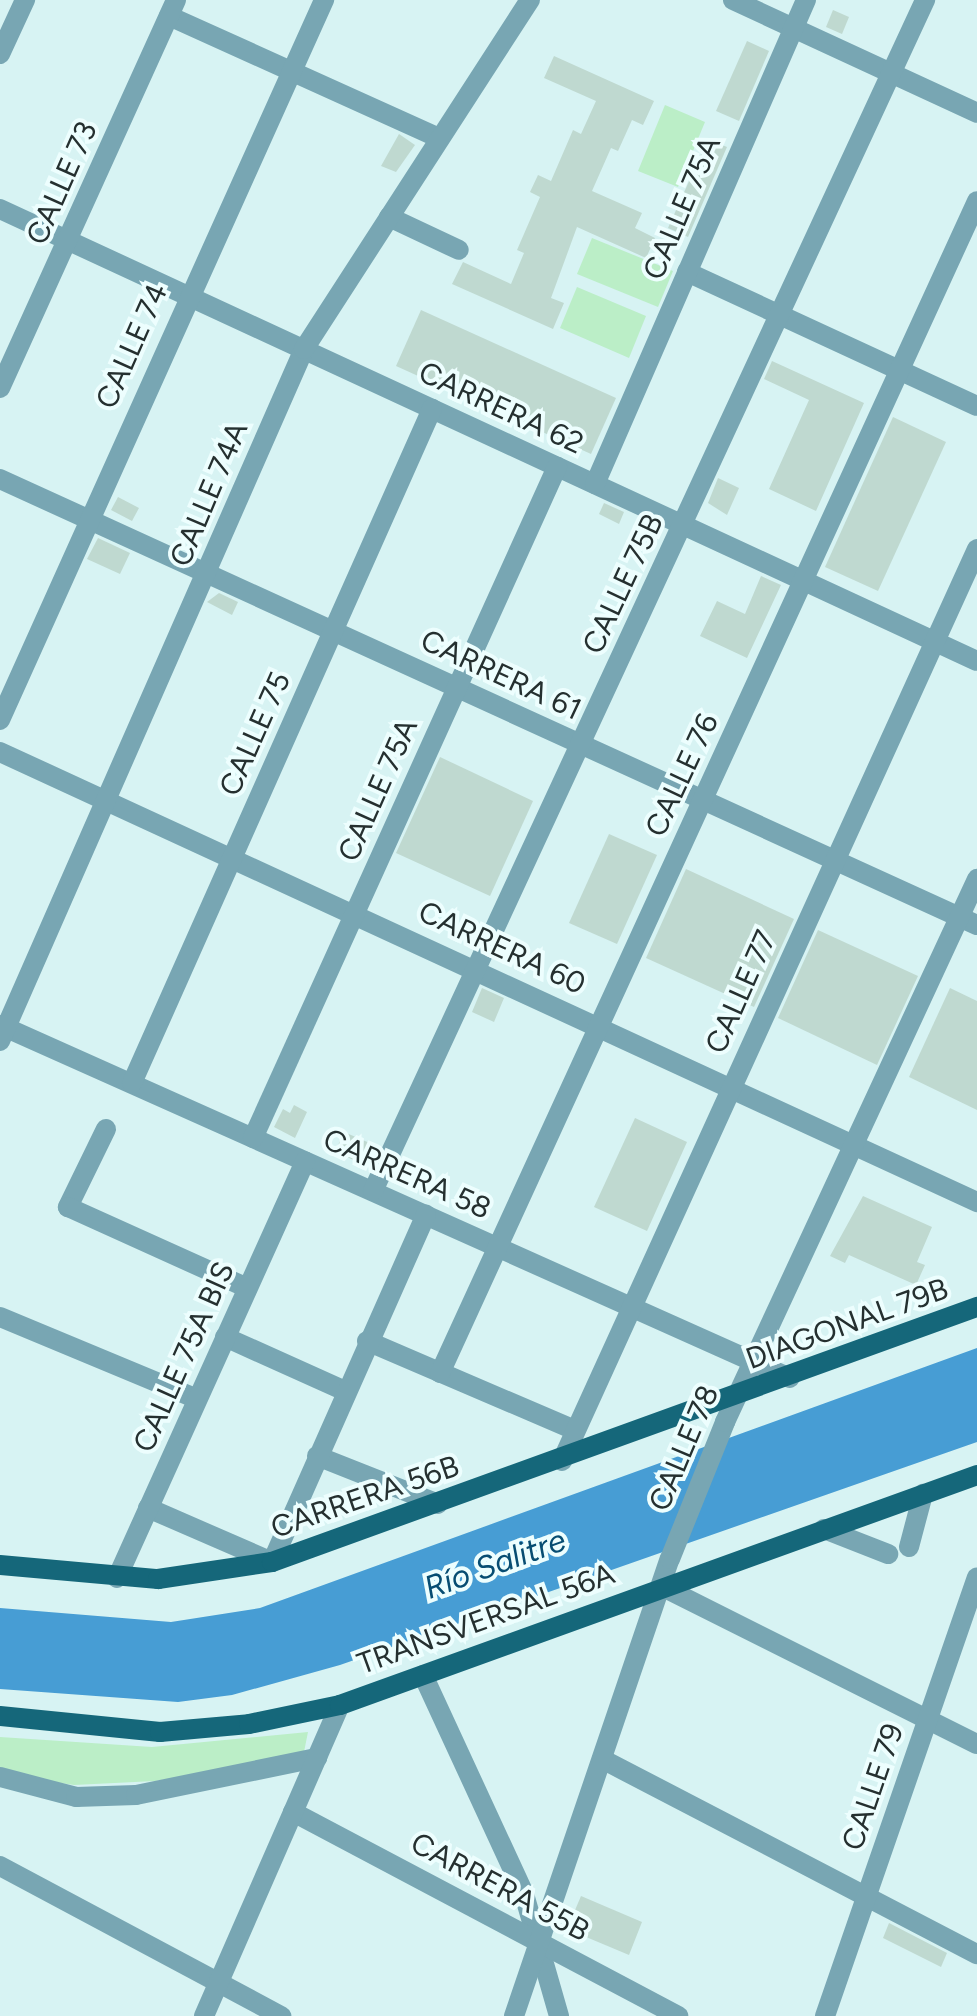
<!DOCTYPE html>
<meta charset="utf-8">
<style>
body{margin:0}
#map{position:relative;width:977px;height:2016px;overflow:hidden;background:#d7f3f3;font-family:Figtree,sans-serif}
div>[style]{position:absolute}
.green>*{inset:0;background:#bbeec7}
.water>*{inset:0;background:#479dd4}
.building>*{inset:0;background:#bfd9d0}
.minor>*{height:20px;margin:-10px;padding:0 10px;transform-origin:10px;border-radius:10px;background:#78a6b3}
.major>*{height:20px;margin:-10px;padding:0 10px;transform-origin:10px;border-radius:10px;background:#15677a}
span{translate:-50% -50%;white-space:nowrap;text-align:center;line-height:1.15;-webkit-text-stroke:8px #edfefe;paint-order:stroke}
.street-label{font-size:30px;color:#253030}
.water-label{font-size:32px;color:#074d72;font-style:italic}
</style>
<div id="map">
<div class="green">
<div style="clip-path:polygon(665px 105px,705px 122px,678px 187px,638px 171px)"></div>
<div style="clip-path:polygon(592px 238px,673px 271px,658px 307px,577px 274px)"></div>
<div style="clip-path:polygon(577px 287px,646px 316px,629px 358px,560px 328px)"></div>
<div style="clip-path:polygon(308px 1732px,303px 1757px,155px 1781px,74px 1785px,0 1774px,0 1737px,152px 1747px)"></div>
</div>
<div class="water">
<div style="clip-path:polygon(977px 1348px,977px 1442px,340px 1665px,232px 1695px,178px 1702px,0 1689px,0 1608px,171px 1622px,260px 1608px)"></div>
</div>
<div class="building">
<div style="clip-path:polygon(833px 10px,849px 17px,842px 34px,826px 27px)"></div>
<div style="clip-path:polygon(747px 41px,769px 51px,739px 121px,716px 111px)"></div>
<div style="clip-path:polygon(554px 56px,654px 101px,643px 125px,632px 120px,618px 151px,611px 148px,592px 191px,642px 213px,635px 228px,655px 238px,646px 258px,577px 227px,551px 298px,564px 303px,553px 329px,452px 284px,463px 262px,511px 284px,524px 253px,517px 250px,540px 197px,530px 192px,538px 175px,551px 181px,573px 130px,581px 134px,596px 101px,544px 78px)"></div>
<div style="clip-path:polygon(399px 134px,415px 145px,396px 172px,381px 166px)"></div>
<div style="clip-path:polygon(708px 139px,727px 147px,688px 237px,668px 228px)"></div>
<div style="clip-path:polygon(421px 310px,616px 398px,591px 454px,396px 366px)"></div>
<div style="clip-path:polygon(772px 361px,864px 403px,816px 511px,769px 489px,809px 400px,764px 379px)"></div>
<div style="clip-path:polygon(893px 417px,946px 442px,878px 591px,825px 567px)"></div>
<div style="clip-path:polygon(718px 478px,739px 488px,727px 515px,708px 503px)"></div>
<div style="clip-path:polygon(118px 497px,139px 508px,132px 521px,111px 510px)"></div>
<div style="clip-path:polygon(604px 503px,624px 512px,619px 524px,599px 514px)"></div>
<div style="clip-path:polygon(98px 538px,130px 553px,120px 574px,87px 559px)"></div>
<div style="clip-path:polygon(761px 576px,781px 585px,747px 658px,700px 636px,717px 601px,745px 614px)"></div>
<div style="clip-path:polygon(219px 593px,238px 602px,232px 615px,207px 602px)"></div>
<div style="clip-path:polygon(440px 757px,533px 801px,490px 896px,396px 853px)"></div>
<div style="clip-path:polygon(609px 834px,657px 855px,617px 944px,569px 923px)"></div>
<div style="clip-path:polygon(686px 869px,794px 919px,754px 1007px,646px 958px)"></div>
<div style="clip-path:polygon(818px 930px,918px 976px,877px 1065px,778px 1018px)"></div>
<div style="clip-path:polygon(482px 988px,504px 998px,494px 1022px,472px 1012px)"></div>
<div style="clip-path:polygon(950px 988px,977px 1001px,977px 1110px,909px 1077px)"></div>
<div style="clip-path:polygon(294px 1105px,307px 1112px,295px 1138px,274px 1127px,283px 1109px,290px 1113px)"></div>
<div style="clip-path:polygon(635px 1118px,687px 1142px,647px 1231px,594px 1207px)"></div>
<div style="clip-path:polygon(344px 1132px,379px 1147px,370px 1167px,335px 1152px)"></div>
<div style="clip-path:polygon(863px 1196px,932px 1227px,917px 1262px,925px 1265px,916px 1285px,849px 1255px,845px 1263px,830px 1256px)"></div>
<div style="clip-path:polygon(581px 1896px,642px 1922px,629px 1955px,567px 1929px)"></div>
<div style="clip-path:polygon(889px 1923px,947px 1953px,941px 1967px,883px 1938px)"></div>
</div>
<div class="minor">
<div style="left:733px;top:0;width:269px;rotate:24.8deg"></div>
<div style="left:169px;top:16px;width:296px;rotate:24.3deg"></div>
<div style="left:0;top:54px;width:60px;rotate:-65.2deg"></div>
<div style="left:0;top:209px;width:1076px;rotate:24.83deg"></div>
<div style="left:389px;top:217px;width:77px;rotate:25.2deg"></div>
<div style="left:687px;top:272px;width:319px;rotate:24.8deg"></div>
<div style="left:0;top:388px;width:426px;rotate:-65.6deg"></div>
<div style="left:0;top:479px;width:1074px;rotate:24.54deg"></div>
<div style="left:595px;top:484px;width:528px;rotate:-66.45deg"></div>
<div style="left:0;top:720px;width:790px;rotate:-65.77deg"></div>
<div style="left:0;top:752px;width:1076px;rotate:24.73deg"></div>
<div style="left:0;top:1025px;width:865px;rotate:24.08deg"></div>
<div style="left:0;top:1041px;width:756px;rotate:-66.28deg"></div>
<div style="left:304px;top:349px;width:416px;rotate:-57.1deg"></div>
<div style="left:132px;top:1083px;width:738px;rotate:-66.01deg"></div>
<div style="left:106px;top:1129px;width:87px;rotate:116deg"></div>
<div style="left:68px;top:1207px;width:196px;rotate:24.3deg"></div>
<div style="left:253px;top:1138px;width:737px;rotate:-65.63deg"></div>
<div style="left:373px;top:1191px;width:1313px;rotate:-65.13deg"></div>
<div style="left:0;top:1317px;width:213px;rotate:22.6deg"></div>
<div style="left:225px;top:1337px;width:132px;rotate:24.2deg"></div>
<div style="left:367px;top:1341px;width:226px;rotate:23.2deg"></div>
<div style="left:440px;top:1373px;width:1289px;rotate:-65.38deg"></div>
<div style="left:317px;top:1456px;width:130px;rotate:21.6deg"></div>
<div style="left:562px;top:1461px;width:1002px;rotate:-65.53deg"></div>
<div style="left:148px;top:1508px;width:135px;rotate:23.5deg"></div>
<div style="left:272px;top:1562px;width:380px;rotate:-66.1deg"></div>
<div style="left:824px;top:1529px;width:69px;rotate:21.3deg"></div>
<div style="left:909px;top:1547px;width:55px;rotate:-75.2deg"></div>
<div style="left:117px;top:1578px;width:457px;rotate:-65.7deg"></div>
<div style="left:661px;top:1586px;width:353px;rotate:26.6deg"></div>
<div style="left:423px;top:1675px;width:241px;rotate:65.2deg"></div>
<div style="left:524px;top:1894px;width:127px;rotate:74deg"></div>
<div style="left:602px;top:1759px;width:423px;rotate:27.5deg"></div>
<div style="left:0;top:1777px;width:79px;rotate:14.7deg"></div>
<div style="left:76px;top:1797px;width:60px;rotate:-1.9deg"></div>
<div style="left:136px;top:1795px;width:185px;rotate:-11.6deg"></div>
<div style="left:293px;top:1812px;width:436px;rotate:27.9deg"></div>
<div style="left:0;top:1866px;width:319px;rotate:28.1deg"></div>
<div style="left:204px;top:2016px;width:339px;rotate:-66.4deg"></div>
<div style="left:514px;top:2016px;width:483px;rotate:-71.2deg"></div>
<div style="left:670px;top:1559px;width:148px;rotate:-68.1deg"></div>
<div style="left:725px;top:1422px;width:599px;rotate:-65.1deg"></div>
<div style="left:825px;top:2016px;width:464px;rotate:-70.9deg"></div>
</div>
<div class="major">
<div style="left:0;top:1565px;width:159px;rotate:5.1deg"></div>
<div style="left:158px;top:1579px;width:115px;rotate:-8.5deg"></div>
<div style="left:272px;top:1562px;width:750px;rotate:-19.89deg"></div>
<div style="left:0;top:1716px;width:161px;rotate:5.7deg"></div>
<div style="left:160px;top:1732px;width:89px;rotate:-5.1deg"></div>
<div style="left:249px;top:1724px;width:93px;rotate:-11.8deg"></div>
<div style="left:340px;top:1705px;width:677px;rotate:-19.85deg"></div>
</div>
<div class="street-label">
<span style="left:62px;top:183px;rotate:-66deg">CALLE 73</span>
<span style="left:682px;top:208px;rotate:-67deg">CALLE 75A</span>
<span style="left:132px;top:346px;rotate:-66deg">CALLE 74</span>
<span style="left:501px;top:408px;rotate:25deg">CARRERA 62</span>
<span style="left:209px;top:494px;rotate:-67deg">CALLE 74A</span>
<span style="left:623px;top:584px;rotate:-65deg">CALLE 75B</span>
<span style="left:501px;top:675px;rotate:25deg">CARRERA 61</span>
<span style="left:255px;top:734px;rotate:-66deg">CALLE 75</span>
<span style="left:682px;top:775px;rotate:-65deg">CALLE 76</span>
<span style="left:378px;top:790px;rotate:-66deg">CALLE 75A</span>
<span style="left:502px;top:948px;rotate:25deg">CARRERA 60</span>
<span style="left:741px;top:992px;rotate:-66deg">CALLE 77</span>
<span style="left:407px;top:1174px;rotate:24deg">CARRERA 58</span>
<span style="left:847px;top:1324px;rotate:-20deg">DIAGONAL 79B</span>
<span style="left:184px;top:1357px;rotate:-66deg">CALLE 75A BIS</span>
<span style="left:684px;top:1448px;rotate:-67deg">CALLE 78</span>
<span style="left:365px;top:1497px;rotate:-19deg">CARRERA 56B</span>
<span style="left:486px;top:1619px;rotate:-20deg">TRANSVERSAL 56A</span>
<span style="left:873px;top:1787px;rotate:-71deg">CALLE 79</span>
<span style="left:500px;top:1887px;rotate:28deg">CARRERA 55B</span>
</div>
<div class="water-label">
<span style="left:495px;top:1564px;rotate:-20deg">Río Salitre</span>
</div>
</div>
